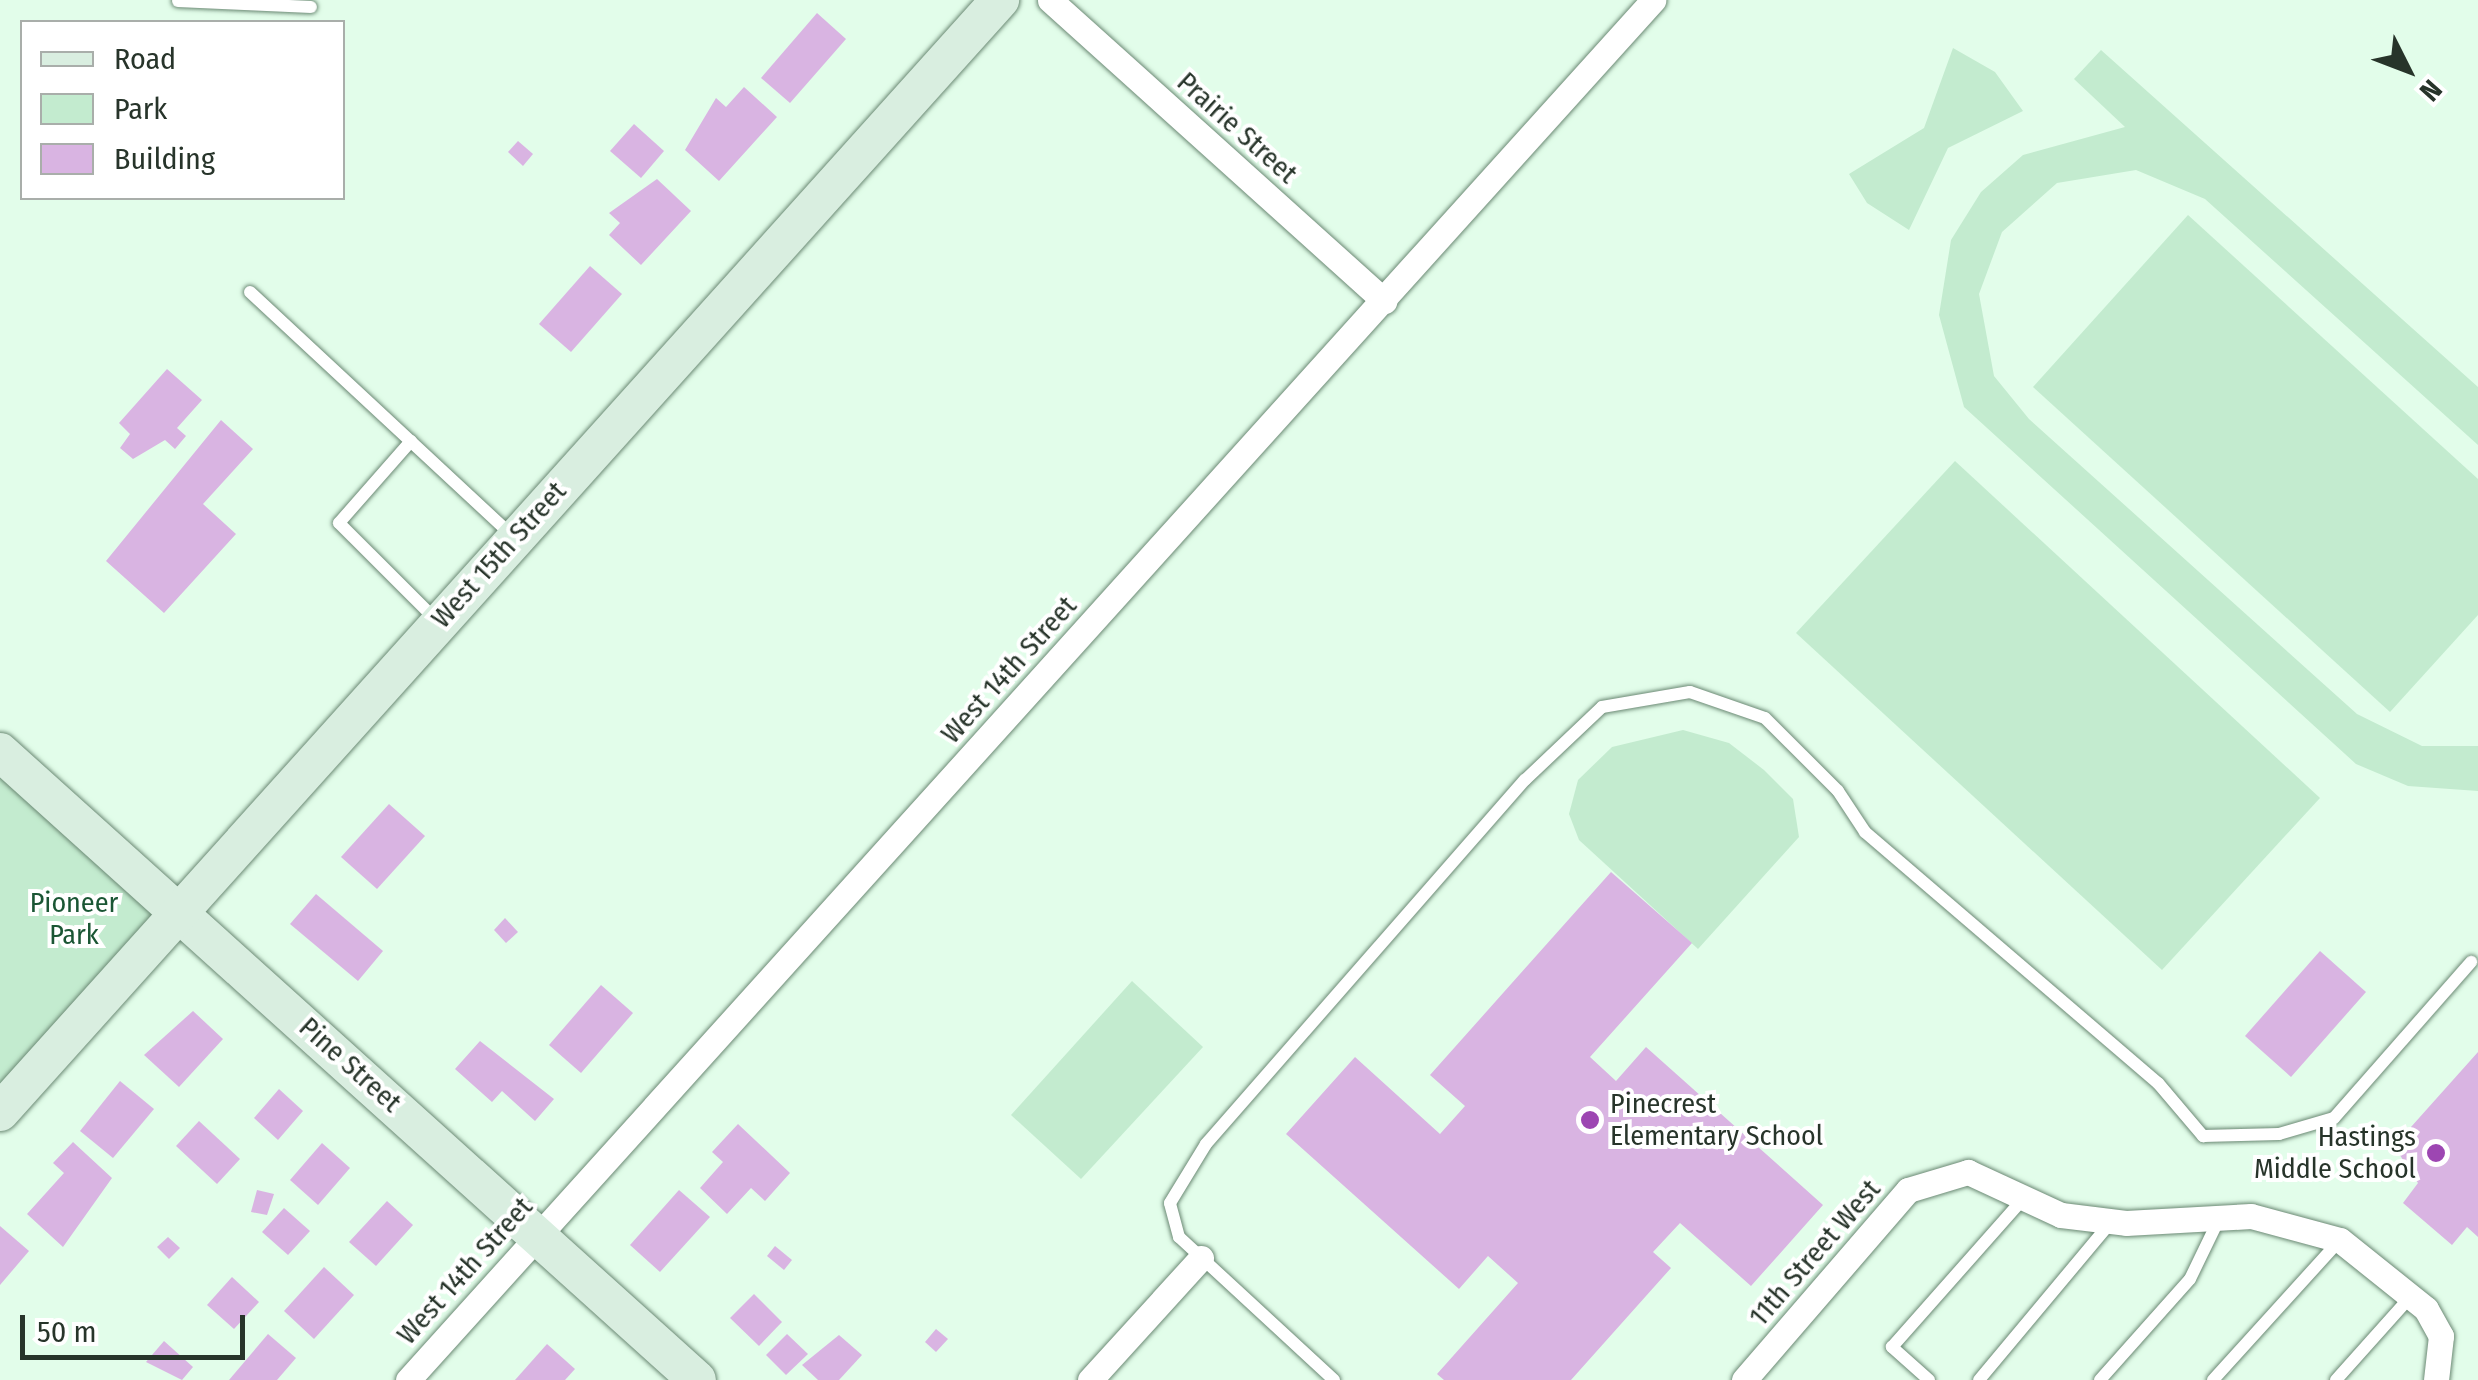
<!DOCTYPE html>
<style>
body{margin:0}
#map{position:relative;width:2478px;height:1380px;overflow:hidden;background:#e2fdea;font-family:"Fira Sans Condensed",sans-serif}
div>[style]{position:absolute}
.green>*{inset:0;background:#c3ebcf}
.building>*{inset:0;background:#d9b4e2}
.roads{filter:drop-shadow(0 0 2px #6b8974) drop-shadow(0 0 2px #6b8974)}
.lane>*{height:12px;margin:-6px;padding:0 6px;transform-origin:6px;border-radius:6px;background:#fff}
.street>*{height:25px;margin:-12.5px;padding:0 12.5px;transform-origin:12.5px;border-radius:12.5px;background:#fff}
.secondary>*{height:38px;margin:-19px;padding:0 19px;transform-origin:19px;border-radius:19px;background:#d9eee0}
.dots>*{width:28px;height:28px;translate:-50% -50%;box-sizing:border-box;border:5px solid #fff;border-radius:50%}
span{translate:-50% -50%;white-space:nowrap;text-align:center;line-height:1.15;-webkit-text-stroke:8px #fff;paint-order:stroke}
.street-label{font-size:28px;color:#27342a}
.park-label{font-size:28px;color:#1a5634}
.poi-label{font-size:28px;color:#27342a}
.left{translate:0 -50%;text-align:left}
.right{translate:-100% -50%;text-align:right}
.legend{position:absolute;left:20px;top:20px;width:325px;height:180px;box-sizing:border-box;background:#fff;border:2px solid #a9aeaa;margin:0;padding:12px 18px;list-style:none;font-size:30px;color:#27342a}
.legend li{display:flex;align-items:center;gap:20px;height:50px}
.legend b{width:50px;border:2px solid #a9aeaa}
.north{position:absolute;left:2358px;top:20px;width:100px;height:100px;-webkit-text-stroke:8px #fff;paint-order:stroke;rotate:132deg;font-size:28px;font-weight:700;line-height:40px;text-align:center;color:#27342a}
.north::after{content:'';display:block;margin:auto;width:35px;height:45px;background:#27342a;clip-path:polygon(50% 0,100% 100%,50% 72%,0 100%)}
.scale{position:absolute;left:20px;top:1315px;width:225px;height:45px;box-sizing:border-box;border:5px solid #27342a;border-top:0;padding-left:12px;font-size:30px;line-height:35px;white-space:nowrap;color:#27342a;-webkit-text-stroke:8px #fff;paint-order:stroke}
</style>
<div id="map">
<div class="green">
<div style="clip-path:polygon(1953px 48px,1995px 72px,2023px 111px,1948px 148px,1909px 230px,1867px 203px,1849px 174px,1924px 128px)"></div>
<div style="clip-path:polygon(2101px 50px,2478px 387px,2478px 445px,2205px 199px,2136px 170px,2057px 183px,2002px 232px,1979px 294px,1994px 376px,2029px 419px,2357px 714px,2422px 746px,2478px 746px,2478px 791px,2408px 786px,2356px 764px,1964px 407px,1939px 315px,1951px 240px,1981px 192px,2023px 155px,2125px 127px,2074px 79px)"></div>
<div style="clip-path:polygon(2188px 215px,2478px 479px,2478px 615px,2390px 712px,2033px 387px)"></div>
<div style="clip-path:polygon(1955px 461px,2320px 798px,2162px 970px,1796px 633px)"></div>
<div style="clip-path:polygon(1683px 730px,1729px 743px,1764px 770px,1793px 799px,1799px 837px,1698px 949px,1579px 840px,1569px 814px,1578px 780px,1612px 747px)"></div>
<div style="clip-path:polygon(0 752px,178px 912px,0 1112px)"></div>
<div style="clip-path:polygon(1132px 981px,1203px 1047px,1081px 1179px,1011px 1115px)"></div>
</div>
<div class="building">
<div style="clip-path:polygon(817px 13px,846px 39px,790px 103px,761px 78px)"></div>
<div style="clip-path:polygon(744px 87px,777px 117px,719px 181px,685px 150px,716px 98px,726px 107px)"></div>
<div style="clip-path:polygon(634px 124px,664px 151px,641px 178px,610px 151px)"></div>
<div style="clip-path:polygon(518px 141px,533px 154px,523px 166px,508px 152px)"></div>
<div style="clip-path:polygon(657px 179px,691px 211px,641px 265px,609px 235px,620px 223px,609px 213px)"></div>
<div style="clip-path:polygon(590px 266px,622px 294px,571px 352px,539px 324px)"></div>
<div style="clip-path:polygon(167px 369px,202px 400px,177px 428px,186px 436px,175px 449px,165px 440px,133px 459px,120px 448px,130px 434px,119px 423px)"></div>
<div style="clip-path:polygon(221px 420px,253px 449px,203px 504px,236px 534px,164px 613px,106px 561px)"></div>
<div style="clip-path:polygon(389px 804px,425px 836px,377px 889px,341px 857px)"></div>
<div style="clip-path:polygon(1611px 872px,1692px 943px,1590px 1057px,1616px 1081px,1646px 1047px,1823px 1205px,1751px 1286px,1680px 1223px,1653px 1252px,1671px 1268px,1571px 1380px,1444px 1380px,1437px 1374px,1518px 1283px,1488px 1256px,1459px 1289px,1286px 1134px,1355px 1057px,1440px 1134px,1465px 1106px,1430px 1075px)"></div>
<div style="clip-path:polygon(316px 894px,383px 951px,358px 981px,290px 924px)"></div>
<div style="clip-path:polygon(505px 918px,518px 932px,506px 943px,494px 930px)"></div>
<div style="clip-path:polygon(2320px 951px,2366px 992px,2291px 1077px,2245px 1036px)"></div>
<div style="clip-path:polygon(601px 985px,633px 1013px,581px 1073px,549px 1045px)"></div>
<div style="clip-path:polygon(193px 1011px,223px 1039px,179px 1087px,144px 1055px)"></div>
<div style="clip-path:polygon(480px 1041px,554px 1099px,535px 1121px,502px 1091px,492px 1102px,455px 1069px)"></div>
<div style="clip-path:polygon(2478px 1052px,2478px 1237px,2467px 1227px,2452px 1245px,2403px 1203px,2418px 1183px,2394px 1146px)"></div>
<div style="clip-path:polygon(120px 1081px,154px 1109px,113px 1158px,80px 1131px)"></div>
<div style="clip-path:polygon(279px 1089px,303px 1111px,278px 1140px,254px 1118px)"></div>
<div style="clip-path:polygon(199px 1121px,240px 1159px,217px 1184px,176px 1146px)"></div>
<div style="clip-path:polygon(738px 1124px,790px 1173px,765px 1201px,751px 1188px,727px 1214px,700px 1188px,723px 1162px,712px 1152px)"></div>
<div style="clip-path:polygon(73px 1142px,112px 1178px,63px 1247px,27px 1214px,64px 1173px,53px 1163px)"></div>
<div style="clip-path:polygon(322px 1143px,350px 1168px,318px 1205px,290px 1180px)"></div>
<div style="clip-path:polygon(257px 1190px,274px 1194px,267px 1215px,251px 1212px)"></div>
<div style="clip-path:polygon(679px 1190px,710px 1217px,660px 1272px,630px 1245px)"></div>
<div style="clip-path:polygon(387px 1201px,413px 1225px,376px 1266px,349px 1242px)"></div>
<div style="clip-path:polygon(284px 1208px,310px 1231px,288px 1255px,262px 1232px)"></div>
<div style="clip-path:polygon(0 1226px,29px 1251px,0 1285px)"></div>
<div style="clip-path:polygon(168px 1237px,180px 1248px,169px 1259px,157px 1247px)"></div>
<div style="clip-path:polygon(775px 1246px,792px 1260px,784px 1270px,767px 1256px)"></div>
<div style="clip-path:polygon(324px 1267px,354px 1295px,314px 1339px,284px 1311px)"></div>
<div style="clip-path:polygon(232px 1277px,259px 1302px,234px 1329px,207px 1305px)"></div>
<div style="clip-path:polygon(754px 1294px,782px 1322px,759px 1346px,730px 1318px)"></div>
<div style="clip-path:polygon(936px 1329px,948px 1339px,936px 1352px,925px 1342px)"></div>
<div style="clip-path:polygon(268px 1334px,296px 1358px,277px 1380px,229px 1380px)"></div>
<div style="clip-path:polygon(787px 1334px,808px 1354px,786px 1375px,766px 1355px)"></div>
<div style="clip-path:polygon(839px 1335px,862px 1355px,839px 1380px,818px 1380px,802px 1365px)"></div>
<div style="clip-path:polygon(164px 1341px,193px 1367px,182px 1380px,146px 1362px)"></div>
<div style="clip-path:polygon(547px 1344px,575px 1369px,565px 1380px,515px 1380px)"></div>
</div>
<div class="roads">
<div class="lane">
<div style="left:178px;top:1px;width:133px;rotate:2.6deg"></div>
<div style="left:250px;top:292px;width:359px;rotate:42.9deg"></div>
<div style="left:411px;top:441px;width:109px;rotate:131.3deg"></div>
<div style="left:339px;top:523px;width:137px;rotate:45deg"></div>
<div style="left:1334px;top:1380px;width:211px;rotate:-137.3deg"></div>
<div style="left:1179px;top:1237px;width:35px;rotate:-105deg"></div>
<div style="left:1170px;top:1203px;width:69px;rotate:-58.6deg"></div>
<div style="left:1206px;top:1144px;width:484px;rotate:-48.8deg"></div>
<div style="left:1525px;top:780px;width:106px;rotate:-43.5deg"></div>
<div style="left:1602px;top:707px;width:89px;rotate:-9.7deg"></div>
<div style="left:1690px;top:692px;width:79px;rotate:19.1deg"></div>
<div style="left:1765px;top:718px;width:103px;rotate:45deg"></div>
<div style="left:1838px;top:791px;width:49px;rotate:56.6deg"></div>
<div style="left:1865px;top:832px;width:386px;rotate:40.6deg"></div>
<div style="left:2158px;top:1083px;width:70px;rotate:49.7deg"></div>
<div style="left:2203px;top:1136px;width:76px;rotate:-1.5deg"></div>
<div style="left:2279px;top:1134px;width:57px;rotate:-16.2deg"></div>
<div style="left:2334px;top:1118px;width:208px;rotate:-48.7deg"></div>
<div style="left:1929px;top:1380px;width:50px;rotate:-138.3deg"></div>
<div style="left:1892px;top:1347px;width:199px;rotate:-48.5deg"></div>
<div style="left:1979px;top:1380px;width:207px;rotate:-50.1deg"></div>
<div style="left:2100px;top:1380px;width:135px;rotate:-48.3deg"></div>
<div style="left:2190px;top:1279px;width:69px;rotate:-64.2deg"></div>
<div style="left:2213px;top:1380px;width:188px;rotate:-47.8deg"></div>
<div style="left:2336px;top:1380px;width:113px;rotate:-48.2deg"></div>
</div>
<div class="street">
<div style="left:1050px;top:0;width:450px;rotate:42deg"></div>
<div style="left:408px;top:1380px;width:1859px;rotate:-47.94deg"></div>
<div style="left:1090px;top:1380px;width:165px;rotate:-47.7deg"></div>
<div style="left:1744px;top:1380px;width:251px;rotate:-49.2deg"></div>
<div style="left:1908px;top:1190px;width:63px;rotate:-16.7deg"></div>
<div style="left:1968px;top:1172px;width:102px;rotate:24.8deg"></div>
<div style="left:2061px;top:1215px;width:65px;rotate:7deg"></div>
<div style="left:2126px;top:1223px;width:125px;rotate:-3.2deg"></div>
<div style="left:2251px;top:1216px;width:92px;rotate:15.1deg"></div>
<div style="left:2340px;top:1240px;width:110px;rotate:38.7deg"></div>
<div style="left:2426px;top:1309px;width:31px;rotate:61deg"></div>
<div style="left:2441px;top:1336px;width:44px;rotate:96.5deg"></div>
</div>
<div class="secondary">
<div style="left:0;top:752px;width:938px;rotate:42.02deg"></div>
<div style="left:0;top:1112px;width:1496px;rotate:-48.04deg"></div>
</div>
</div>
<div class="dots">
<div style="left:1590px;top:1120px;background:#9d46b2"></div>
<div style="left:2436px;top:1153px;background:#9d46b2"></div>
</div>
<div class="street-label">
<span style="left:1237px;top:128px;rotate:42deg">Prairie Street</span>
<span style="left:499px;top:555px;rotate:-48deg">West 15th Street</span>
<span style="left:1009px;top:670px;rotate:-48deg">West 14th Street</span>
<span style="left:350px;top:1065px;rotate:42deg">Pine Street</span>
<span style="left:1815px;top:1253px;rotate:-49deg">11th Street West</span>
<span style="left:465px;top:1271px;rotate:-48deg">West 14th Street</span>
</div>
<div class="park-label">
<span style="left:74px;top:919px">Pioneer<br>Park</span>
</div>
<div class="poi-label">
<span class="left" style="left:1610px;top:1120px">Pinecrest<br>Elementary School</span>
<span class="right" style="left:2416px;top:1153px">Hastings<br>Middle School</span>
</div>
<ul class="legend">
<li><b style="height:12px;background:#d9eee0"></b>Road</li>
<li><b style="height:28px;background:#c3ebcf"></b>Park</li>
<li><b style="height:28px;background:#d9b4e2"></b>Building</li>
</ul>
<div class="north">N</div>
<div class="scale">50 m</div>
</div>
